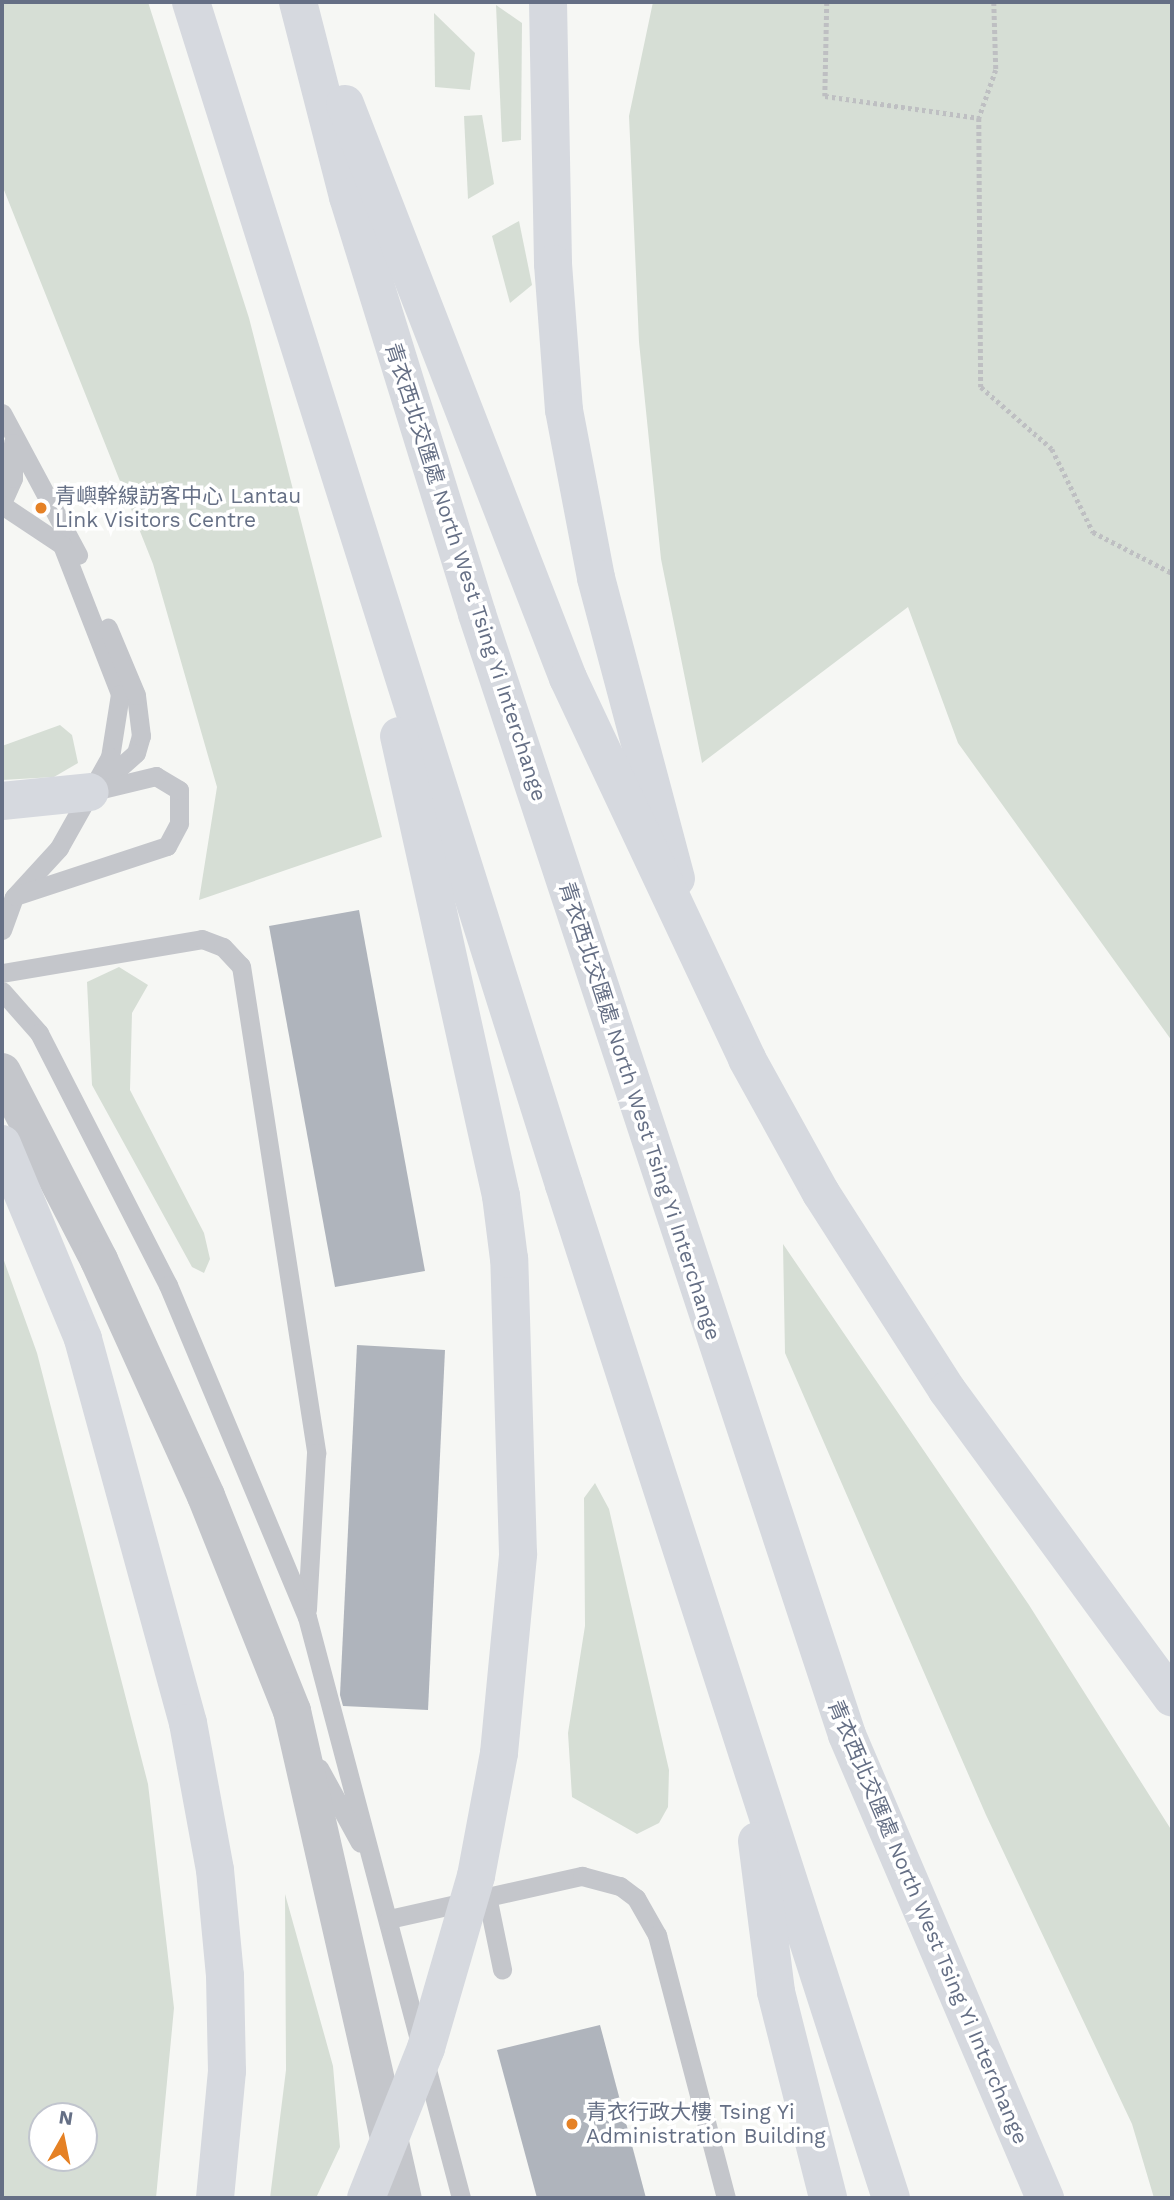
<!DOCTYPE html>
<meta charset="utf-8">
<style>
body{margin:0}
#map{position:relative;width:1174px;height:2200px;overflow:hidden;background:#f6f7f4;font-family:"Work Sans","Noto Sans TC",sans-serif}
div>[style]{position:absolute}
.green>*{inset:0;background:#d6ded5}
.building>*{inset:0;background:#afb4bc}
.path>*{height:4.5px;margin-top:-2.25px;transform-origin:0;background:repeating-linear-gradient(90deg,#bebfc2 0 3.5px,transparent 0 7px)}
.lane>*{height:19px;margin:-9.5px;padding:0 9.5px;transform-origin:9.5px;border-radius:9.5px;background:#c4c6cb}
.street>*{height:38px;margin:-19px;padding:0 19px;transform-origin:19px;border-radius:19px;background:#c4c6cb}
.highway>*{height:38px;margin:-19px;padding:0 19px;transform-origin:19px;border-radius:19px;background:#d6d9df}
.dots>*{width:19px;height:19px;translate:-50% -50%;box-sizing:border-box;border:4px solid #fff;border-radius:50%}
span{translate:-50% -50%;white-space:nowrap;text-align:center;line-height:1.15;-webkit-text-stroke:7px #fff;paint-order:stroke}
.poi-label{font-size:21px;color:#656f85}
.left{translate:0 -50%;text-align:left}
.street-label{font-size:21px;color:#656f85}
.frame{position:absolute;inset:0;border:4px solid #656f85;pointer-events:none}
.north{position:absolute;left:28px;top:2102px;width:70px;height:70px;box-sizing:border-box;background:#fff;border:2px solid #c1c5ce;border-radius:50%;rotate:9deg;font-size:19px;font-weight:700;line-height:28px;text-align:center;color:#656f85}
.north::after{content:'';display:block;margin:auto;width:24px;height:32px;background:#e58125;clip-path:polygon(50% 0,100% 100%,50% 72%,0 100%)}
</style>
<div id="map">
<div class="green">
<div style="clip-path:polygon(2px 2px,148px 2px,249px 318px,382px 837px,199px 900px,217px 787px,153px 564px,2px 185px)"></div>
<div style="clip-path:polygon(653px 2px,1172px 2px,1172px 1041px,958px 743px,908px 607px,702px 763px,661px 559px,639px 342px,629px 116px)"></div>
<div style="clip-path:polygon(496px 5px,522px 23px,521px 140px,502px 142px)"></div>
<div style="clip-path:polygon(434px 13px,475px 53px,470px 90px,435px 87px)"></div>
<div style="clip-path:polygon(482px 115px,494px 184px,468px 199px,464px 116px)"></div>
<div style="clip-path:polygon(519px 221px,532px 285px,510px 303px,492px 236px)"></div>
<div style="clip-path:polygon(60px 725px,72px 735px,78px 763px,54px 777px,2px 780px,2px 746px)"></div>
<div style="clip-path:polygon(119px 967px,148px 985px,132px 1013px,130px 1090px,204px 1233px,210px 1259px,204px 1273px,192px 1267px,92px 1085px,87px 982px)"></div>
<div style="clip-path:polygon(783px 1244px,1029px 1605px,1172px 1831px,1172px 2198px,1154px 2198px,1132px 2124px,986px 1815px,785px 1353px)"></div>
<div style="clip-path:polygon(evenodd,2px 1255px,37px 1353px,148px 1784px,174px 2008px,156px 2198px,2px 2198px,2px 1255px,42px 2116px,84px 2116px,84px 2158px,42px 2158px,42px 2116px)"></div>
<div style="clip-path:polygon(595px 1483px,609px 1509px,669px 1770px,668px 1807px,659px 1823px,637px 1834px,572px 1797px,568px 1733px,585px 1626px,584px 1498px)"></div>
<div style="clip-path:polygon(285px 1894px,333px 2066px,340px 2147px,316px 2198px,270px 2198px,286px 2070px)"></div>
</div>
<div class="building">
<div style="clip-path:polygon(359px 910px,425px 1271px,335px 1287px,269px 926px)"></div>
<div style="clip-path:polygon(357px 1345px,445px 1350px,428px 1710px,343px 1706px,340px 1695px)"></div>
<div style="clip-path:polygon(600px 2025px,646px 2198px,537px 2198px,497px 2050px)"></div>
</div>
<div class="path">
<div style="left:827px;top:2px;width:94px;rotate:91.2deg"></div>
<div style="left:825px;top:96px;width:156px;rotate:8.1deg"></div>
<div style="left:994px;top:2px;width:68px;rotate:88.3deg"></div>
<div style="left:996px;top:70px;width:51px;rotate:109.5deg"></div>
<div style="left:979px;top:118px;width:269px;rotate:89.6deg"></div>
<div style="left:981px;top:387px;width:94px;rotate:41.1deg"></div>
<div style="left:1052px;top:449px;width:93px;rotate:63.7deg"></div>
<div style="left:1093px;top:532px;width:89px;rotate:27.4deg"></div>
</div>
<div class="lane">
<div style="left:2px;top:413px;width:161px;rotate:61.8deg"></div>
<div style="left:2px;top:503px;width:27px;rotate:-66deg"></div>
<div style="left:13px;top:478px;width:35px;rotate:-90deg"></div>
<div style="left:2px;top:505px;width:72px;rotate:33.7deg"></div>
<div style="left:62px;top:545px;width:160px;rotate:68.7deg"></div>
<div style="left:120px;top:694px;width:64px;rotate:99deg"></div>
<div style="left:110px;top:757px;width:104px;rotate:119.3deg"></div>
<div style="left:59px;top:848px;width:67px;rotate:132.6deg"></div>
<div style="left:14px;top:897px;width:35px;rotate:110deg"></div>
<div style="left:102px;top:783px;width:45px;rotate:-41.4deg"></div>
<div style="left:136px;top:753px;width:18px;rotate:-74deg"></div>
<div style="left:141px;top:736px;width:41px;rotate:-97deg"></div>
<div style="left:136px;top:695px;width:73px;rotate:-112.7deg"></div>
<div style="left:15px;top:896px;width:160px;rotate:-18.2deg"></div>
<div style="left:167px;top:846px;width:26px;rotate:-62deg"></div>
<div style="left:179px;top:823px;width:33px;rotate:-90deg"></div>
<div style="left:179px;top:790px;width:27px;rotate:-149deg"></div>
<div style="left:156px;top:776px;width:64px;rotate:166.4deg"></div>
<div style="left:2px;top:973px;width:203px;rotate:-9.6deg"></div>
<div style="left:202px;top:939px;width:22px;rotate:21deg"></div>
<div style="left:223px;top:947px;width:26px;rotate:47deg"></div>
<div style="left:241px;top:966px;width:493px;rotate:81.2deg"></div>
<div style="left:316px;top:1453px;width:157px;rotate:93.3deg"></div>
<div style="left:2px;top:991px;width:56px;rotate:48.6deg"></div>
<div style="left:39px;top:1033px;width:283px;rotate:62.9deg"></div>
<div style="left:168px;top:1285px;width:360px;rotate:67.3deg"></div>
<div style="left:307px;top:1617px;width:601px;rotate:75.15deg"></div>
<div style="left:319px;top:1768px;width:85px;rotate:61.3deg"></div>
<div style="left:487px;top:1896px;width:75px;rotate:78.4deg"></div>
<div style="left:389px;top:1919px;width:198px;rotate:-12.6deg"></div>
<div style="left:582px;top:1876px;width:39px;rotate:15deg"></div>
<div style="left:620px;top:1886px;width:20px;rotate:37deg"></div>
<div style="left:636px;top:1898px;width:43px;rotate:60.4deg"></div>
<div style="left:657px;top:1935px;width:272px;rotate:75.3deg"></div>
</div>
<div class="street">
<div style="left:2px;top:1072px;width:212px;rotate:62.7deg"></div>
<div style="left:99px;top:1260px;width:259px;rotate:65.6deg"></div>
<div style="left:206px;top:1496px;width:232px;rotate:68.2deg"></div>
<div style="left:292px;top:1711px;width:499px;rotate:77.2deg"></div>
</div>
<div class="highway">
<div style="left:191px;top:2px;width:1240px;rotate:72.5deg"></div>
<div style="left:564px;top:1185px;width:1064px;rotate:72.11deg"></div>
<div style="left:298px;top:2px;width:201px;rotate:75.6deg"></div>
<div style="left:348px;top:197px;width:436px;rotate:72.8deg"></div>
<div style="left:477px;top:614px;width:1180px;rotate:71.73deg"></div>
<div style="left:847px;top:1735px;width:504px;rotate:66.85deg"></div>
<div style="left:548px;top:2px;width:262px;rotate:88.9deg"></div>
<div style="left:553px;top:264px;width:146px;rotate:85.7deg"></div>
<div style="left:564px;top:410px;width:171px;rotate:79.2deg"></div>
<div style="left:596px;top:578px;width:311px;rotate:75.1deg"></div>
<div style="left:345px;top:104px;width:616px;rotate:68.77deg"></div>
<div style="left:568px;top:678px;width:421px;rotate:64.8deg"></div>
<div style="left:747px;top:1059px;width:153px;rotate:61.1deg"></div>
<div style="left:821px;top:1193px;width:234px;rotate:57.4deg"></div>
<div style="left:947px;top:1390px;width:381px;rotate:53.8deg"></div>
<div style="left:2px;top:801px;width:88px;rotate:-5.8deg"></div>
<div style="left:2px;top:1144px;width:211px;rotate:67.4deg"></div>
<div style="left:83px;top:1339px;width:398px;rotate:74.7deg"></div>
<div style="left:188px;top:1723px;width:149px;rotate:79.6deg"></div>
<div style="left:215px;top:1870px;width:106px;rotate:84.6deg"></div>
<div style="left:225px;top:1976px;width:95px;rotate:88.8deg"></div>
<div style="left:227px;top:2071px;width:128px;rotate:95.4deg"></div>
<div style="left:757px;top:1841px;width:152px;rotate:82.8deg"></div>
<div style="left:776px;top:1992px;width:212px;rotate:75.8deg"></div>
<div style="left:366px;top:2198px;width:162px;rotate:-68.2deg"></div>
<div style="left:426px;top:2048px;width:179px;rotate:-73.8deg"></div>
<div style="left:476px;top:1876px;width:125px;rotate:-79.4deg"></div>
<div style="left:499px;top:1753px;width:200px;rotate:-84.5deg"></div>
<div style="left:518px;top:1554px;width:295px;rotate:-91.7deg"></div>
<div style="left:509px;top:1259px;width:64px;rotate:-97.2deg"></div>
<div style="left:501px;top:1196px;width:471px;rotate:-102.5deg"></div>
</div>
<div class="dots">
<div style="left:41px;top:508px;background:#e58125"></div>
<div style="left:572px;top:2124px;background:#e58125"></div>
</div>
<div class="poi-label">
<span class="left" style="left:55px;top:508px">青嶼幹線訪客中心 Lantau<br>Link Visitors Centre</span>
<span class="left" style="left:586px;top:2124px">青衣行政大樓 Tsing Yi<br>Administration Building</span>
</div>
<div class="street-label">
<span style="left:466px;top:572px;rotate:72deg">青衣西北交匯處 North West Tsing Yi Interchange</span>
<span style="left:640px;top:1111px;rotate:72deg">青衣西北交匯處 North West Tsing Yi Interchange</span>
<span style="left:928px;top:1922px;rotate:67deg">青衣西北交匯處 North West Tsing Yi Interchange</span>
</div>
<div class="frame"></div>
<div class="north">N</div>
</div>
